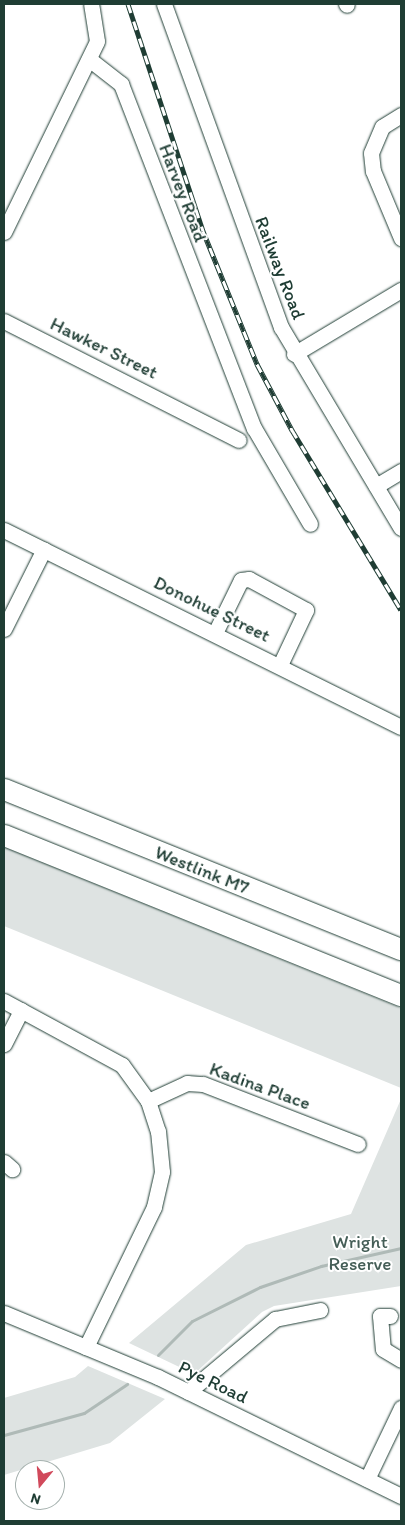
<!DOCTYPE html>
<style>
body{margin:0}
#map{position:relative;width:405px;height:1525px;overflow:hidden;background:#fff;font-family:Itim,sans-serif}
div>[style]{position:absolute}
.green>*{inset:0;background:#dee3e2}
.stream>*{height:3px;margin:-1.5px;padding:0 1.5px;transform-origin:1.5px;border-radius:1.5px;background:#afbab7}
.roads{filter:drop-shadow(0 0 1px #1f3d34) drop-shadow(0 0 1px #1f3d34)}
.minor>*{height:15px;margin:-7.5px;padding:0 7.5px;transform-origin:7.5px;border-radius:7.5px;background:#fff}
.highway>*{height:21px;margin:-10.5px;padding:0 10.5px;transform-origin:10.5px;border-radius:10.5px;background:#fff}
.rail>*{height:5px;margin-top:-2.5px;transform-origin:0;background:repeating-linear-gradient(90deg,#fff 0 9px,#1f3d34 0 18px);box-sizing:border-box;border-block:1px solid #1f3d34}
span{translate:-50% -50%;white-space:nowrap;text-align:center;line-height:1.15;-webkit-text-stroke:4px #fff;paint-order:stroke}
.street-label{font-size:19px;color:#1f3d34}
.park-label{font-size:19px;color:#455e57}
.frame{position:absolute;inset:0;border:5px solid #1f3d34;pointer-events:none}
.north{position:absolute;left:15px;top:1460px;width:50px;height:50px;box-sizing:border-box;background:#fff;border:1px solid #a5b1ae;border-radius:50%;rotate:197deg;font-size:14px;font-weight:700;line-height:20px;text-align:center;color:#1f3d34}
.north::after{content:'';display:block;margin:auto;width:18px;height:22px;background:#d1495b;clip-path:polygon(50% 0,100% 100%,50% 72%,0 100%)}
</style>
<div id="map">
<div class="green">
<div style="clip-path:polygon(4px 847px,401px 1008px,401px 1088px,4px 926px)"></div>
<div style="clip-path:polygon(401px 1099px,401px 1286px,274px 1306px,262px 1312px,194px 1374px,129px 1343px,246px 1245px,351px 1214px)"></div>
<div style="clip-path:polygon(88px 1366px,165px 1399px,110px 1443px,4px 1475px,4px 1398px,75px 1377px)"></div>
</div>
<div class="stream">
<div style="left:158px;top:1355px;width:48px;rotate:-45deg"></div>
<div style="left:192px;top:1321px;width:76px;rotate:-26.6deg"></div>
<div style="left:260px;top:1287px;width:65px;rotate:-19deg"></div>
<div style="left:321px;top:1266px;width:82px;rotate:-12.7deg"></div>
<div style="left:4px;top:1435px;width:83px;rotate:-15.4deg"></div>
<div style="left:84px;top:1413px;width:52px;rotate:-34deg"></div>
</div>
<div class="roads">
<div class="minor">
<div style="left:164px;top:4px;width:344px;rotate:70.1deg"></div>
<div style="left:281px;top:327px;width:234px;rotate:59.2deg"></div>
<div style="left:346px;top:4px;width:1px;rotate:45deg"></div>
<div style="left:89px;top:59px;width:41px;rotate:38deg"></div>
<div style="left:121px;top:84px;width:369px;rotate:68.9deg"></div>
<div style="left:254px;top:428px;width:111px;rotate:59.7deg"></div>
<div style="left:401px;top:115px;width:22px;rotate:148deg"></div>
<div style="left:382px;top:127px;width:28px;rotate:113deg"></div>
<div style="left:371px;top:153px;width:18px;rotate:84deg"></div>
<div style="left:373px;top:171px;width:73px;rotate:67.3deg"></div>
<div style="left:4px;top:232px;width:212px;rotate:-64deg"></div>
<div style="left:97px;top:41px;width:37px;rotate:-99deg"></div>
<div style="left:4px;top:321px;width:263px;rotate:26.9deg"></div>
<div style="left:294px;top:354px;width:125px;rotate:-30.9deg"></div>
<div style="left:376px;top:486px;width:29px;rotate:-31deg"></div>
<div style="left:4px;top:530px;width:443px;rotate:26.4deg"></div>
<div style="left:4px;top:629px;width:89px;rotate:-63.4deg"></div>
<div style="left:215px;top:633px;width:59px;rotate:-63.9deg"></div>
<div style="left:241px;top:580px;width:8px;rotate:-7deg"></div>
<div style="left:249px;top:579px;width:65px;rotate:28.5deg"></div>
<div style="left:306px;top:610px;width:61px;rotate:115.3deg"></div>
<div style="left:4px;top:1001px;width:134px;rotate:28.5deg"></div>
<div style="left:122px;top:1065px;width:44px;rotate:54.2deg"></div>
<div style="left:148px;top:1101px;width:32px;rotate:72deg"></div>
<div style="left:158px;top:1131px;width:41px;rotate:84.4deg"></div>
<div style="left:162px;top:1172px;width:36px;rotate:103deg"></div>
<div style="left:154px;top:1207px;width:156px;rotate:115.9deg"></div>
<div style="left:4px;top:1044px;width:38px;rotate:-63deg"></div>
<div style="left:148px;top:1101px;width:43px;rotate:-24.8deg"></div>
<div style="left:187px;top:1083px;width:16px;rotate:4deg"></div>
<div style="left:203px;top:1084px;width:166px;rotate:21.2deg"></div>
<div style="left:4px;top:1162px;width:11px;rotate:41deg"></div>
<div style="left:4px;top:1313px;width:167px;rotate:22.6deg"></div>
<div style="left:158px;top:1377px;width:271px;rotate:26.1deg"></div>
<div style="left:390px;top:1316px;width:10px;rotate:180deg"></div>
<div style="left:380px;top:1316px;width:33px;rotate:85deg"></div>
<div style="left:383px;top:1349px;width:21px;rotate:31deg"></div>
<div style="left:188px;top:1392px;width:114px;rotate:-40deg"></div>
<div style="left:275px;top:1319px;width:46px;rotate:-11.3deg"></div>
<div style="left:367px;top:1479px;width:79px;rotate:-64.4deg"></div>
</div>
<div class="highway">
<div style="left:4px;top:789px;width:428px;rotate:22deg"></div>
<div style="left:4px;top:835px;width:428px;rotate:22deg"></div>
</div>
</div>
<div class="rail">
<div style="left:128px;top:4px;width:239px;rotate:71.7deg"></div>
<div style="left:203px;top:231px;width:144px;rotate:67.9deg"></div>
<div style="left:257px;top:364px;width:75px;rotate:62.1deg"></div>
<div style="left:292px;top:430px;width:210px;rotate:58.8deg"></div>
</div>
<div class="street-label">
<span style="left:183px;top:193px;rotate:69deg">Harvey Road</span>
<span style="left:280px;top:268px;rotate:69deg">Railway Road</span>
<span style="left:104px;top:348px;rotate:26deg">Hawker Street</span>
<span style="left:212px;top:609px;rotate:26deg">Donohue Street</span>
<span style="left:202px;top:870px;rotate:22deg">Westlink M7</span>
<span style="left:260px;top:1086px;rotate:20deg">Kadina Place</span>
<span style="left:213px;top:1382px;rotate:26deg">Pye Road</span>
</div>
<div class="park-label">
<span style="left:360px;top:1253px">Wright<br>Reserve</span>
</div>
<div class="frame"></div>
<div class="north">N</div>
</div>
